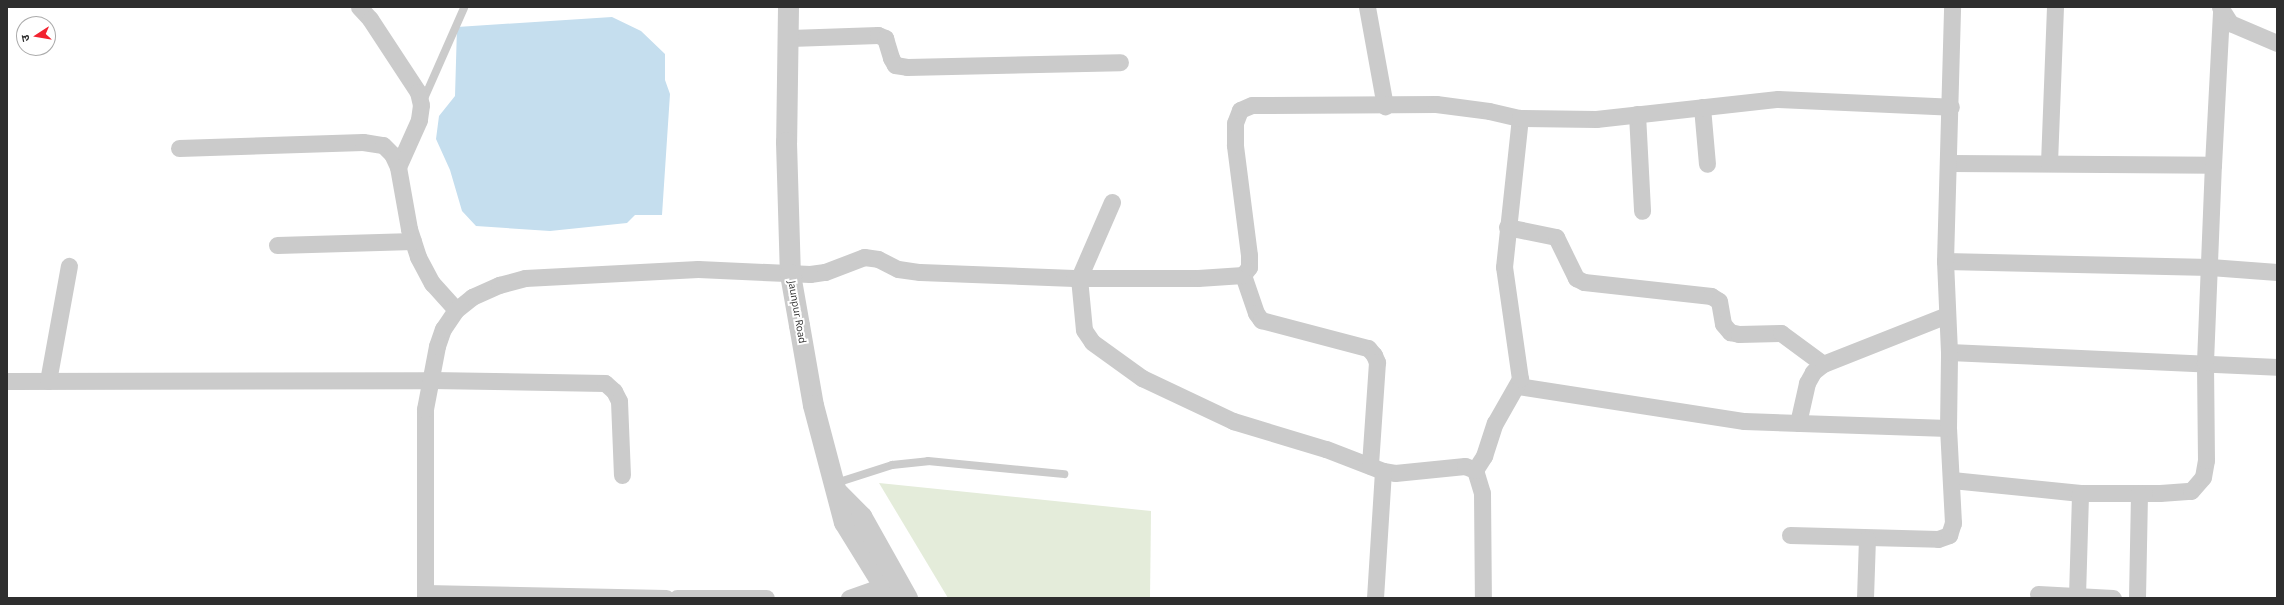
<!DOCTYPE html>
<meta charset="utf-8">
<style>
body{margin:0}
#map{position:relative;width:2284px;height:605px;overflow:hidden;background:#fff;font-family:"Open Sans","Noto Sans Devanagari",sans-serif}
div>[style]{position:absolute}
.green>*{inset:0;background:#e4ecda}
.water>*{inset:0;background:#c5deee}
.service>*{height:8px;margin:-4px;padding:0 4px;transform-origin:4px;border-radius:4px;background:#cbcbcb}
.minor>*{height:17px;margin:-8.5px;padding:0 8.5px;transform-origin:8.5px;border-radius:8.5px;background:#cbcbcb}
.tertiary>*{height:21px;margin:-10.5px;padding:0 10.5px;transform-origin:10.5px;border-radius:10.5px;background:#cbcbcb}
span{translate:-50% -50%;white-space:nowrap;text-align:center;line-height:1.15;-webkit-text-stroke:4px #fff;paint-order:stroke}
.street-label{font-size:10px;color:#2e2e2e}
.frame{position:absolute;inset:0;border:8px solid #2e2e2e;pointer-events:none}
.north{position:absolute;left:16px;top:16px;width:40px;height:40px;box-sizing:border-box;background:#fff;border:1px solid #ababab;border-radius:50%;rotate:258deg;font-size:11px;font-weight:700;line-height:16px;text-align:center;color:#2e2e2e}
.north::after{content:'';display:block;margin:auto;width:14px;height:18px;background:#f22330;clip-path:polygon(50% 0,100% 100%,50% 72%,0 100%)}
</style>
<div id="map">
<div class="green">
<div style="clip-path:polygon(879px 483px,1151px 511px,1150px 598px,948px 598px)"></div>
</div>
<div class="water">
<div style="clip-path:polygon(612px 17px,641px 31px,665px 54px,665px 80px,670px 94px,662px 215px,635px 215px,627px 223px,550px 231px,476px 226px,462px 211px,450px 170px,436px 139px,439px 116px,455px 96px,457px 27px)"></div>
</div>
<div class="service">
<div style="left:423px;top:101px;width:102px;rotate:-66.2deg"></div>
<div style="left:836px;top:483px;width:59px;rotate:-17.8deg"></div>
<div style="left:892px;top:465px;width:36px;rotate:-6deg"></div>
<div style="left:928px;top:461px;width:137px;rotate:5.5deg"></div>
</div>
<div class="minor">
<div style="left:359px;top:7px;width:16px;rotate:47deg"></div>
<div style="left:370px;top:19px;width:87px;rotate:56.7deg"></div>
<div style="left:418px;top:92px;width:13px;rotate:77deg"></div>
<div style="left:421px;top:105px;width:15px;rotate:98deg"></div>
<div style="left:419px;top:120px;width:51px;rotate:114.1deg"></div>
<div style="left:1367px;top:7px;width:101px;rotate:79.7deg"></div>
<div style="left:2220px;top:7px;width:19px;rotate:58deg"></div>
<div style="left:2230px;top:23px;width:51px;rotate:23.1deg"></div>
<div style="left:790px;top:38px;width:88px;rotate:-2deg"></div>
<div style="left:878px;top:35px;width:8px;rotate:23deg"></div>
<div style="left:885px;top:38px;width:21px;rotate:73deg"></div>
<div style="left:891px;top:58px;width:8px;rotate:60deg"></div>
<div style="left:895px;top:65px;width:12px;rotate:9deg"></div>
<div style="left:907px;top:67px;width:213px;rotate:-1.3deg"></div>
<div style="left:1702px;top:107px;width:57px;rotate:85deg"></div>
<div style="left:1637px;top:114px;width:97px;rotate:87deg"></div>
<div style="left:179px;top:148px;width:184px;rotate:-1.9deg"></div>
<div style="left:363px;top:142px;width:20px;rotate:9deg"></div>
<div style="left:383px;top:145px;width:13px;rotate:45deg"></div>
<div style="left:392px;top:154px;width:14px;rotate:65deg"></div>
<div style="left:398px;top:167px;width:63px;rotate:79.9deg"></div>
<div style="left:409px;top:229px;width:29px;rotate:72deg"></div>
<div style="left:418px;top:257px;width:30px;rotate:62deg"></div>
<div style="left:432px;top:283px;width:36px;rotate:48deg"></div>
<div style="left:1949px;top:163px;width:264px;rotate:0.4deg"></div>
<div style="left:2049px;top:163px;width:156px;rotate:-87.8deg"></div>
<div style="left:1112px;top:202px;width:83px;rotate:113.5deg"></div>
<div style="left:1079px;top:278px;width:52px;rotate:84.5deg"></div>
<div style="left:1084px;top:330px;width:14px;rotate:56deg"></div>
<div style="left:1092px;top:342px;width:62px;rotate:35.8deg"></div>
<div style="left:1142px;top:378px;width:101px;rotate:25.3deg"></div>
<div style="left:1233px;top:421px;width:97px;rotate:16.8deg"></div>
<div style="left:1326px;top:449px;width:61px;rotate:21.1deg"></div>
<div style="left:1383px;top:471px;width:12px;rotate:9deg"></div>
<div style="left:1395px;top:473px;width:70px;rotate:-5.7deg"></div>
<div style="left:1465px;top:466px;width:11px;rotate:22deg"></div>
<div style="left:1475px;top:470px;width:24px;rotate:73deg"></div>
<div style="left:1482px;top:493px;width:105px;rotate:89.5deg"></div>
<div style="left:1507px;top:227px;width:50px;rotate:11.5deg"></div>
<div style="left:1556px;top:237px;width:46px;rotate:64deg"></div>
<div style="left:1576px;top:278px;width:9px;rotate:27deg"></div>
<div style="left:1584px;top:282px;width:128px;rotate:6.3deg"></div>
<div style="left:1711px;top:296px;width:9px;rotate:32deg"></div>
<div style="left:1719px;top:301px;width:23px;rotate:80deg"></div>
<div style="left:1723px;top:324px;width:11px;rotate:49deg"></div>
<div style="left:1730px;top:332px;width:9px;rotate:13deg"></div>
<div style="left:1739px;top:334px;width:42px;rotate:-1.4deg"></div>
<div style="left:1781px;top:333px;width:52px;rotate:36.4deg"></div>
<div style="left:277px;top:245px;width:136px;rotate:-1.7deg"></div>
<div style="left:1945px;top:261px;width:265px;rotate:1.3deg"></div>
<div style="left:2210px;top:267px;width:67px;rotate:4.3deg"></div>
<div style="left:1243px;top:275px;width:40px;rotate:71.1deg"></div>
<div style="left:1256px;top:313px;width:9px;rotate:54deg"></div>
<div style="left:1261px;top:320px;width:111px;rotate:14.7deg"></div>
<div style="left:1368px;top:348px;width:9px;rotate:49deg"></div>
<div style="left:1374px;top:355px;width:8px;rotate:67deg"></div>
<div style="left:1377px;top:362px;width:104px;rotate:93.9deg"></div>
<div style="left:1949px;top:352px;width:328px;rotate:2.6deg"></div>
<div style="left:7px;top:381px;width:424px;rotate:-0.1deg"></div>
<div style="left:431px;top:380px;width:174px;rotate:1deg"></div>
<div style="left:605px;top:383px;width:12px;rotate:42deg"></div>
<div style="left:614px;top:391px;width:11px;rotate:63deg"></div>
<div style="left:619px;top:401px;width:74px;rotate:87.7deg"></div>
<div style="left:48px;top:381px;width:117px;rotate:-79.7deg"></div>
<div style="left:1518px;top:386px;width:229px;rotate:8.8deg"></div>
<div style="left:1744px;top:421px;width:204px;rotate:2deg"></div>
<div style="left:1798px;top:423px;width:41px;rotate:-77.3deg"></div>
<div style="left:1807px;top:383px;width:13px;rotate:-61deg"></div>
<div style="left:1813px;top:372px;width:13px;rotate:-39deg"></div>
<div style="left:1823px;top:364px;width:133px;rotate:-21.6deg"></div>
<div style="left:1475px;top:470px;width:17px;rotate:-57deg"></div>
<div style="left:1484px;top:456px;width:35px;rotate:-72deg"></div>
<div style="left:1495px;top:423px;width:51px;rotate:-60.4deg"></div>
<div style="left:1520px;top:379px;width:113px;rotate:-98.1deg"></div>
<div style="left:1504px;top:267px;width:150px;rotate:-83.9deg"></div>
<div style="left:1952px;top:480px;width:129px;rotate:5.8deg"></div>
<div style="left:2080px;top:493px;width:80px"></div>
<div style="left:2160px;top:493px;width:31px;rotate:-4deg"></div>
<div style="left:2191px;top:491px;width:18px;rotate:-49deg"></div>
<div style="left:2203px;top:477px;width:17px;rotate:-80deg"></div>
<div style="left:2206px;top:460px;width:98px;rotate:-90.6deg"></div>
<div style="left:2205px;top:362px;width:197px;rotate:-87.7deg"></div>
<div style="left:2213px;top:165px;width:155px;rotate:-87deg"></div>
<div style="left:1790px;top:535px;width:148px;rotate:1.5deg"></div>
<div style="left:1938px;top:539px;width:12px;rotate:-20deg"></div>
<div style="left:1949px;top:535px;width:13px;rotate:-72deg"></div>
<div style="left:1953px;top:523px;width:95px;rotate:-93deg"></div>
<div style="left:1948px;top:428px;width:76px;rotate:-89.2deg"></div>
<div style="left:1949px;top:352px;width:91px;rotate:-92.5deg"></div>
<div style="left:1945px;top:261px;width:254px;rotate:-88.4deg"></div>
<div style="left:425px;top:593px;width:241px;rotate:1.2deg"></div>
<div style="left:2038px;top:594px;width:75px;rotate:3.1deg"></div>
<div style="left:2077px;top:596px;width:103px;rotate:-88.3deg"></div>
<div style="left:425px;top:598px;width:189px;rotate:-90deg"></div>
<div style="left:425px;top:409px;width:64px;rotate:-79.2deg"></div>
<div style="left:437px;top:346px;width:18px;rotate:-71deg"></div>
<div style="left:443px;top:329px;width:23px;rotate:-56deg"></div>
<div style="left:456px;top:310px;width:21px;rotate:-39deg"></div>
<div style="left:472px;top:297px;width:30px;rotate:-24deg"></div>
<div style="left:499px;top:285px;width:27px;rotate:-15deg"></div>
<div style="left:525px;top:278px;width:173px;rotate:-3deg"></div>
<div style="left:698px;top:269px;width:112px;rotate:2.6deg"></div>
<div style="left:810px;top:274px;width:15px;rotate:-8deg"></div>
<div style="left:825px;top:272px;width:42px;rotate:-21deg"></div>
<div style="left:864px;top:257px;width:14px;rotate:8deg"></div>
<div style="left:878px;top:259px;width:22px;rotate:27deg"></div>
<div style="left:898px;top:269px;width:22px;rotate:8deg"></div>
<div style="left:920px;top:272px;width:154px;rotate:2.2deg"></div>
<div style="left:1074px;top:278px;width:124px"></div>
<div style="left:1198px;top:278px;width:45px;rotate:-3.8deg"></div>
<div style="left:1243px;top:275px;width:10px;rotate:-53deg"></div>
<div style="left:1249px;top:267px;width:12px;rotate:-90deg"></div>
<div style="left:1249px;top:255px;width:111px;rotate:-97.3deg"></div>
<div style="left:1235px;top:145px;width:22px;rotate:-90deg"></div>
<div style="left:1235px;top:123px;width:14px;rotate:-69deg"></div>
<div style="left:1240px;top:110px;width:13px;rotate:-23deg"></div>
<div style="left:1252px;top:105px;width:184px;rotate:-0.3deg"></div>
<div style="left:1436px;top:104px;width:53px;rotate:7.5deg"></div>
<div style="left:1489px;top:111px;width:32px;rotate:13deg"></div>
<div style="left:1520px;top:118px;width:76px;rotate:0.8deg"></div>
<div style="left:1596px;top:119px;width:183px;rotate:-6.3deg"></div>
<div style="left:1778px;top:99px;width:173px;rotate:2.6deg"></div>
<div style="left:677px;top:598px;width:89px"></div>
<div style="left:849px;top:598px;width:48px;rotate:-19.6deg"></div>
<div style="left:1375px;top:598px;width:127px;rotate:-86.4deg"></div>
<div style="left:1865px;top:598px;width:59px;rotate:-88.1deg"></div>
<div style="left:2137px;top:598px;width:105px;rotate:-88.9deg"></div>
</div>
<div class="tertiary">
<div style="left:788px;top:7px;width:135px;rotate:90.8deg"></div>
<div style="left:786px;top:142px;width:132px;rotate:88.3deg"></div>
<div style="left:790px;top:274px;width:52px;rotate:80deg"></div>
<div style="left:799px;top:325px;width:81px;rotate:80.1deg"></div>
<div style="left:813px;top:405px;width:121px;rotate:75.2deg"></div>
<div style="left:844px;top:522px;width:89px;rotate:58.3deg"></div>
<div style="left:838px;top:493px;width:33px;rotate:45deg"></div>
<div style="left:861px;top:516px;width:94px;rotate:60.7deg"></div>
</div>
<div class="street-label">
<span style="left:797px;top:312px;rotate:80deg">Jaunpur Road</span>
</div>
<div class="frame"></div>
<div class="north">उ</div>
</div>
